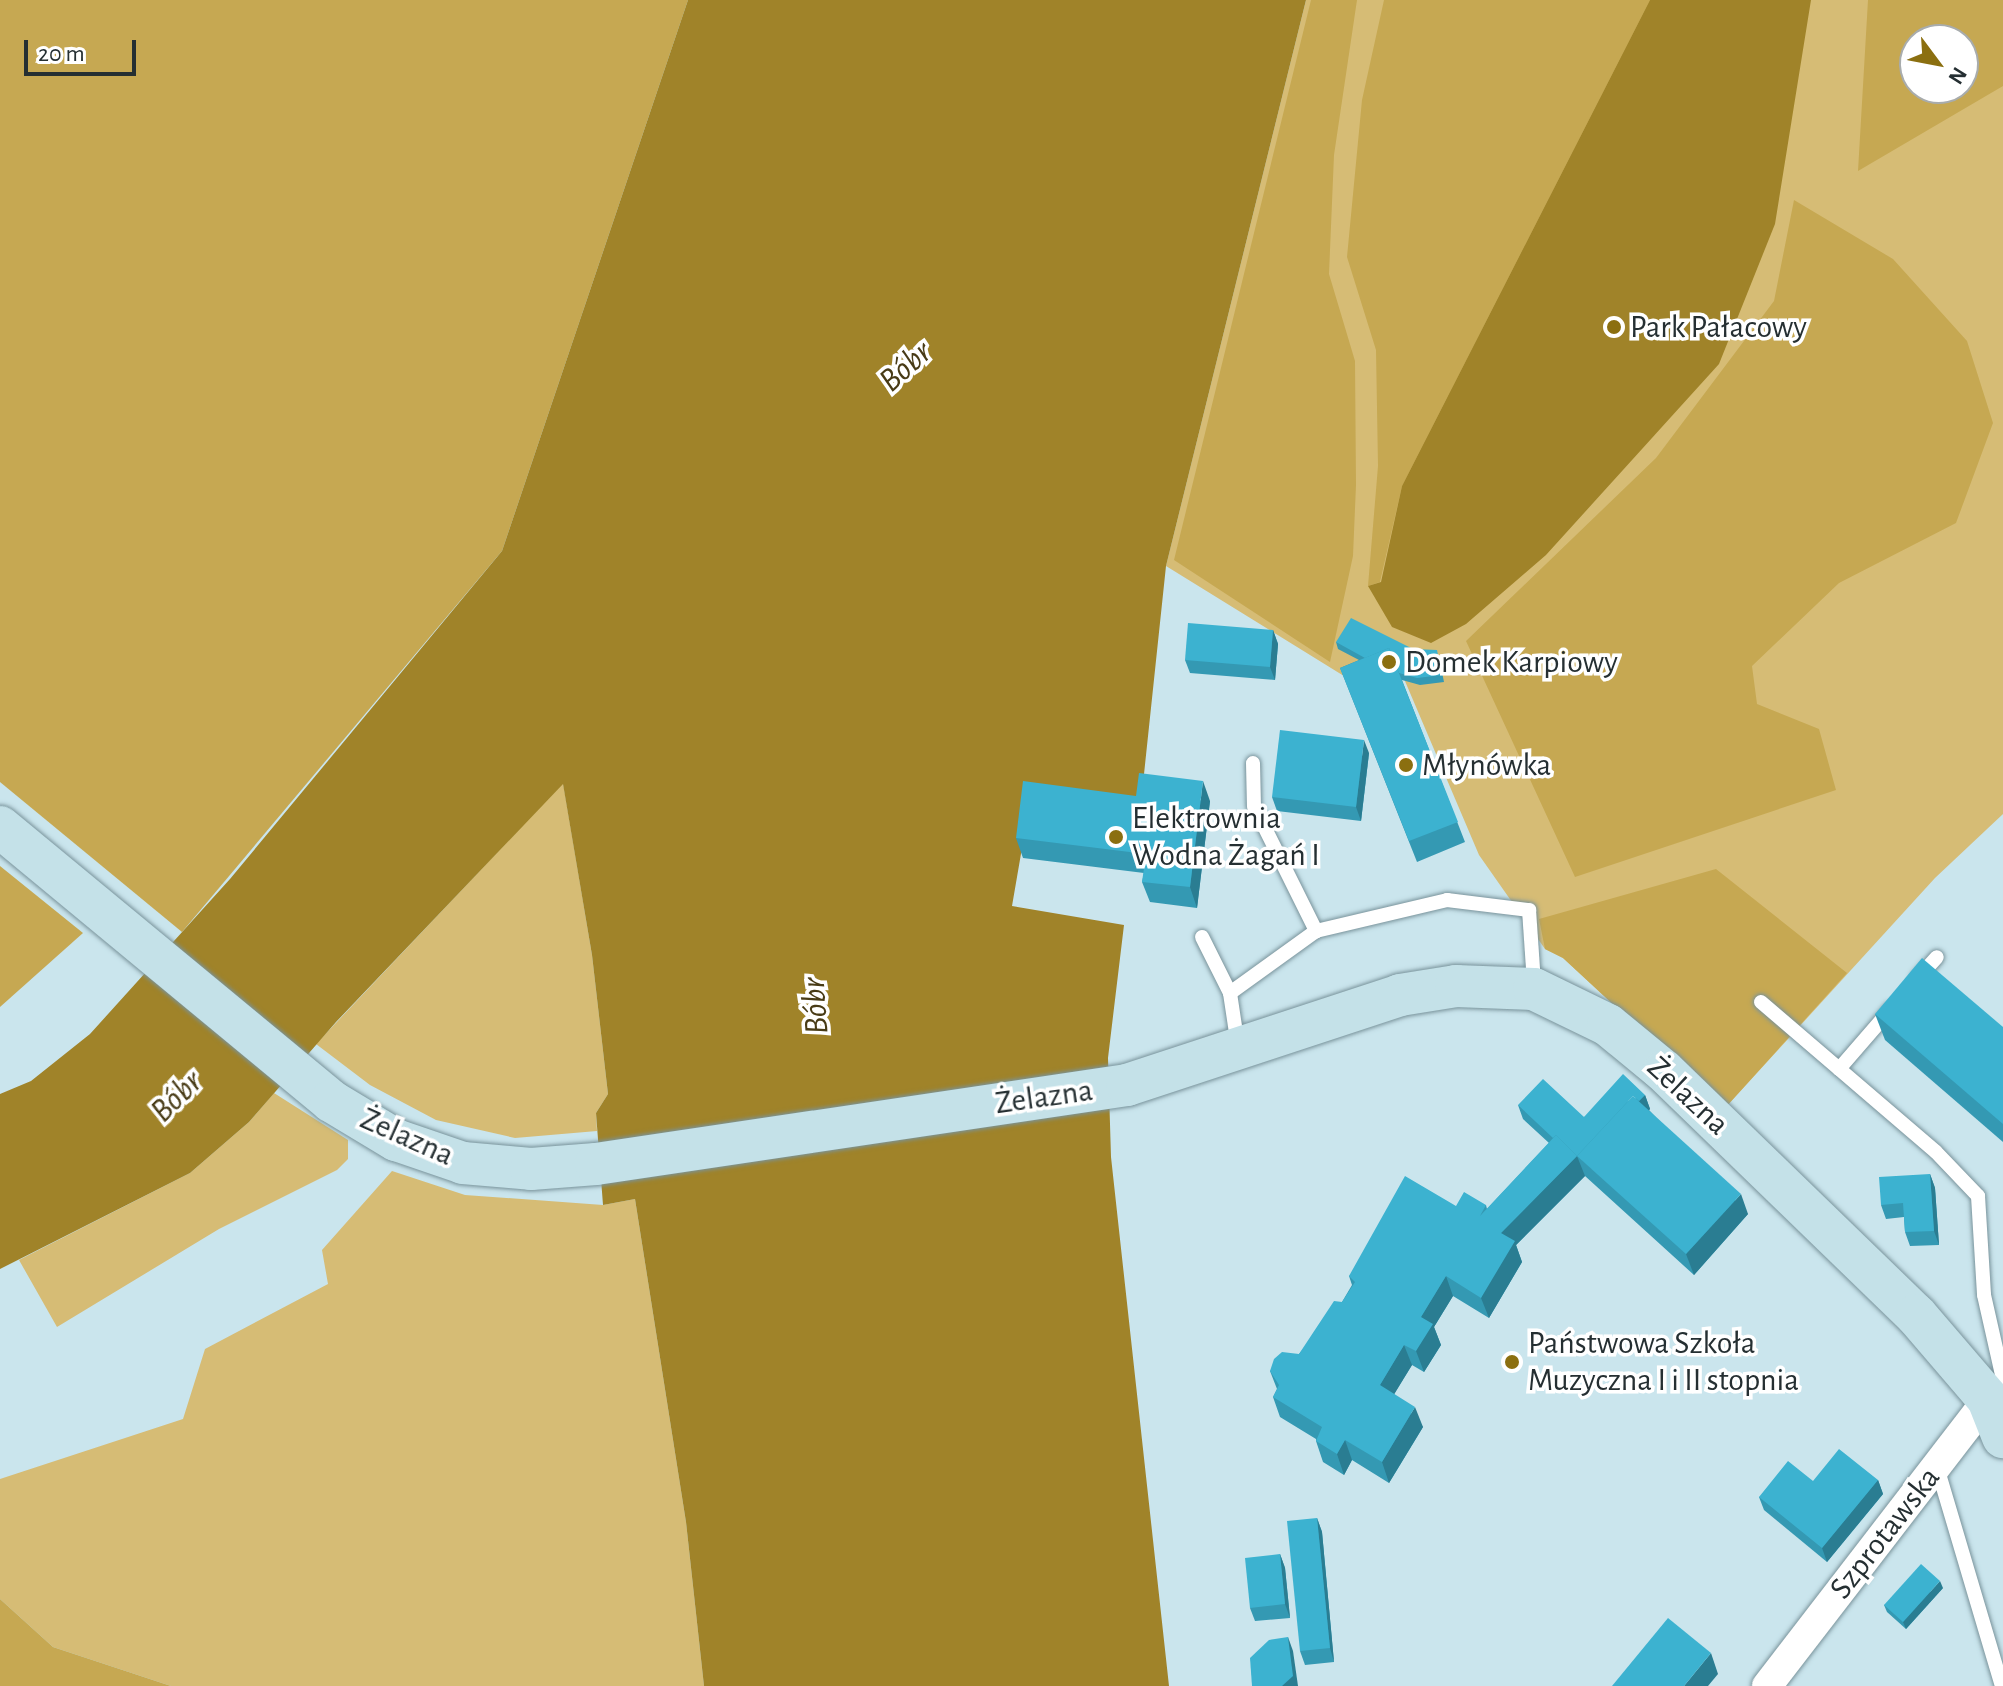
<!DOCTYPE html>
<meta charset="utf-8">
<style>
body{margin:0}
#map{position:relative;width:2003px;height:1686px;overflow:hidden;background:#cae5ed;font-family:"Alegreya Sans",sans-serif}
div>[style]{position:absolute}
.green>*{inset:0;background:#d6bc75}
.forest>*{inset:0;background:#c6a852}
.water>*{inset:0;background:#a08329}
.roads{filter:drop-shadow(0 0 2px #79939b) drop-shadow(0 0 2px #79939b)}
.lane>*{height:14px;margin:-7px;padding:0 7px;transform-origin:7px;border-radius:7px;background:#fff}
.street>*{height:30px;margin:-15px;padding:0 15px;transform-origin:15px;border-radius:15px;background:#fff}
.secondary>*{height:42px;margin:-21px;padding:0 21px;transform-origin:21px;border-radius:21px;background:#c4e1e8}
.wall>*{inset:0;background:#3499b3}
.shaded-wall>*{inset:0;background:#2a7d92}
.building>*{inset:0;background:#3cb2d0}
.dots>*{width:22px;height:22px;translate:-50% -50%;box-sizing:border-box;border:4px solid #fff;border-radius:50%}
span{translate:-50% -50%;white-space:nowrap;text-align:center;line-height:1.15;-webkit-text-stroke:7px #fff;paint-order:stroke}
.poi-label{font-size:32px;color:#252f32}
.left{translate:0 -50%;text-align:left}
.street-label{font-size:32px;color:#252f32}
.water-label{font-size:34px;color:#483b16;font-style:italic}
.north{position:absolute;left:1899px;top:24px;width:80px;height:80px;box-sizing:border-box;background:#fff;border:2px solid #a8acad;border-radius:50%;rotate:122deg;font-size:22px;font-weight:700;line-height:32px;text-align:center;color:#252f32}
.north::after{content:'';display:block;margin:auto;width:28px;height:36px;background:#8b6f10;clip-path:polygon(50% 0,100% 100%,50% 72%,0 100%)}
.scale{position:absolute;left:24px;top:40px;width:112px;height:36px;box-sizing:border-box;border:4px solid #252f32;border-top:0;padding-left:10px;font-size:24px;line-height:28px;white-space:nowrap;color:#252f32;-webkit-text-stroke:6px #fff;paint-order:stroke}
</style>
<div id="map">
<div class="green">
<div style="clip-path:polygon(evenodd,1306px 0,2003px 0,2003px 814px,1935px 878px,1725px 1108px,1563px 958px,1545px 949px,1479px 855px,1399px 667px,1352px 681px,1166px 566px,1306px 0,1915px 40px,1963px 40px,1963px 88px,1915px 88px,1915px 40px)"></div>
<div style="clip-path:polygon(563px 783px,592px 955px,608px 1094px,596px 1113px,597px 1131px,515px 1138px,436px 1120px,370px 1085px,316px 1044px)"></div>
<div style="clip-path:polygon(274px 1093px,348px 1140px,348px 1159px,337px 1170px,219px 1229px,57px 1327px,19px 1260px,190px 1173px,249px 1122px)"></div>
<div style="clip-path:polygon(392px 1171px,465px 1195px,603px 1205px,635px 1199px,686px 1522px,704px 1686px,171px 1686px,53px 1647px,0 1599px,0 1479px,183px 1419px,205px 1349px,328px 1284px,322px 1250px)"></div>
</div>
<div class="forest">
<div style="clip-path:polygon(0 0,688px 0,502px 551px,182px 932px,0 782px)"></div>
<div style="clip-path:polygon(1311px 0,1357px 0,1334px 155px,1329px 274px,1355px 361px,1356px 485px,1353px 556px,1330px 662px,1174px 560px)"></div>
<div style="clip-path:polygon(1384px 0,1650px 0,1402px 486px,1380px 582px,1368px 586px,1378px 466px,1376px 350px,1347px 257px,1362px 100px)"></div>
<div style="clip-path:polygon(evenodd,1868px 0,2003px 0,2003px 86px,1858px 171px,1868px 0,1915px 40px,1963px 40px,1963px 88px,1915px 88px,1915px 40px)"></div>
<div style="clip-path:polygon(1794px 200px,1893px 259px,1967px 341px,1993px 423px,1956px 523px,1839px 583px,1752px 666px,1757px 704px,1819px 729px,1836px 790px,1575px 877px,1466px 641px,1656px 458px,1774px 301px)"></div>
<div style="clip-path:polygon(0 866px,83px 933px,0 1007px)"></div>
<div style="clip-path:polygon(1716px 869px,1847px 973px,1725px 1108px,1563px 958px,1545px 949px,1539px 919px)"></div>
<div style="clip-path:polygon(0 1599px,53px 1647px,171px 1686px,0 1686px)"></div>
</div>
<div class="water">
<div style="clip-path:polygon(688px 0,1306px 0,1166px 566px,1140px 812px,1022px 848px,1012px 906px,1124px 925px,1108px 1058px,1111px 1157px,1169px 1686px,704px 1686px,686px 1522px,635px 1199px,603px 1205px,596px 1113px,608px 1094px,592px 955px,563px 784px,336px 1022px,249px 1122px,190px 1173px,0 1269px,0 1094px,31px 1081px,90px 1034px,230px 879px,502px 551px)"></div>
<div style="clip-path:polygon(1650px 0,1811px 0,1775px 224px,1719px 364px,1546px 555px,1466px 624px,1431px 643px,1392px 627px,1368px 586px,1381px 582px,1402px 486px)"></div>
</div>
<div class="roads">
<div class="lane">
<div style="left:1253px;top:763px;width:43px;rotate:88.7deg"></div>
<div style="left:1254px;top:806px;width:140px;rotate:63.6deg"></div>
<div style="left:1202px;top:937px;width:63px;rotate:63.4deg"></div>
<div style="left:1918px;top:978px;width:28px;rotate:-48deg"></div>
<div style="left:1761px;top:1002px;width:230px;rotate:40.6deg"></div>
<div style="left:1936px;top:1152px;width:61px;rotate:46.3deg"></div>
<div style="left:1978px;top:1196px;width:99px;rotate:86.5deg"></div>
<div style="left:1984px;top:1295px;width:86px;rotate:77.3deg"></div>
<div style="left:1238px;top:1046px;width:54px;rotate:-98.6deg"></div>
<div style="left:1230px;top:993px;width:106px;rotate:-35.8deg"></div>
<div style="left:1316px;top:931px;width:135px;rotate:-13.3deg"></div>
<div style="left:1447px;top:900px;width:83px;rotate:7deg"></div>
<div style="left:1529px;top:910px;width:74px;rotate:86.1deg"></div>
<div style="left:1839px;top:1069px;width:79px;rotate:-49.1deg"></div>
<div style="left:1937px;top:1467px;width:228px;rotate:73.5deg"></div>
</div>
<div class="street">
<div style="left:1767px;top:1686px;width:362px;rotate:-52.4deg"></div>
</div>
<div class="secondary">
<div style="left:0;top:827px;width:430px;rotate:39.6deg"></div>
<div style="left:331px;top:1101px;width:76px;rotate:31deg"></div>
<div style="left:396px;top:1140px;width:71px;rotate:18.9deg"></div>
<div style="left:463px;top:1163px;width:68px;rotate:5deg"></div>
<div style="left:531px;top:1169px;width:65px;rotate:-4.4deg"></div>
<div style="left:596px;top:1164px;width:537px;rotate:-8.46deg"></div>
<div style="left:1127px;top:1085px;width:287px;rotate:-18.2deg"></div>
<div style="left:1400px;top:995px;width:57px;rotate:-9.1deg"></div>
<div style="left:1456px;top:986px;width:78px;rotate:2.2deg"></div>
<div style="left:1534px;top:989px;width:82px;rotate:25.9deg"></div>
<div style="left:1608px;top:1025px;width:72px;rotate:39.4deg"></div>
<div style="left:1664px;top:1071px;width:351px;rotate:44.1deg"></div>
<div style="left:1916px;top:1315px;width:111px;rotate:49.4deg"></div>
<div style="left:1988px;top:1399px;width:41px;rotate:68.5deg"></div>
</div>
</div>
<div class="wall">
<div style="clip-path:polygon(1273px 630px,1278px 644px,1275px 680px,1190px 673px,1185px 660px)"></div>
<div style="clip-path:polygon(1336px 642px,1413px 649px,1439px 657px,1444px 682px,1420px 685px,1402px 680px,1465px 842px,1417px 862px,1340px 668px,1359px 660px,1338px 649px)"></div>
<div style="clip-path:polygon(1369px 753px,1361px 821px,1277px 811px,1272px 797px)"></div>
<div style="clip-path:polygon(1136px 796px,1210px 801px,1197px 908px,1150px 902px,1142px 882px,1144px 873px,1023px 858px,1016px 838px)"></div>
<div style="clip-path:polygon(1875px 1014px,2003px 1027px,2003px 1142px,1885px 1040px)"></div>
<div style="clip-path:polygon(1645px 1095px,1650px 1109px,1649px 1110px,1748px 1214px,1694px 1275px,1585px 1176px,1516px 1245px,1522px 1262px,1489px 1318px,1453px 1296px,1434px 1327px,1441px 1345px,1424px 1372px,1412px 1365px,1394px 1394px,1423px 1427px,1389px 1483px,1352px 1460px,1344px 1475px,1323px 1462px,1316px 1441px,1316px 1439px,1280px 1417px,1273px 1397px,1277px 1389px,1270px 1371px,1299px 1354px,1342px 1302px,1352px 1285px,1349px 1276px,1456px 1206px,1486px 1205px,1487px 1209px,1549px 1143px,1523px 1119px,1518px 1105px,1584px 1117px)"></div>
<div style="clip-path:polygon(1930px 1174px,1935px 1188px,1939px 1245px,1910px 1246px,1905px 1232px,1904px 1217px,1886px 1219px,1881px 1205px)"></div>
<div style="clip-path:polygon(1878px 1480px,1883px 1494px,1827px 1562px,1764px 1510px,1759px 1497px,1813px 1481px)"></div>
<div style="clip-path:polygon(1317px 1518px,1322px 1532px,1334px 1662px,1305px 1665px,1300px 1651px)"></div>
<div style="clip-path:polygon(1280px 1554px,1285px 1568px,1290px 1618px,1255px 1621px,1250px 1608px)"></div>
<div style="clip-path:polygon(1943px 1588px,1906px 1629px,1887px 1612px,1884px 1605px)"></div>
</div>
<div class="shaded-wall">
<div style="clip-path:polygon(1273px 630px,1278px 644px,1275px 680px,1270px 667px)"></div>
<div style="clip-path:polygon(1364px 740px,1369px 753px,1361px 821px,1356px 807px)"></div>
<div style="clip-path:polygon(1203px 781px,1210px 801px,1197px 908px,1190px 887px)"></div>
<div style="clip-path:polygon(1645px 1095px,1650px 1109px,1592px 1169px,1582px 1160px)"></div>
<div style="clip-path:polygon(1577px 1156px,1585px 1176px,1516px 1245px,1522px 1262px,1489px 1318px,1481px 1298px,1501px 1233px)"></div>
<div style="clip-path:polygon(1930px 1174px,1935px 1188px,1939px 1245px,1934px 1231px)"></div>
<div style="clip-path:polygon(1741px 1194px,1748px 1214px,1694px 1275px,1686px 1254px)"></div>
<div style="clip-path:polygon(1446px 1276px,1453px 1296px,1434px 1327px,1441px 1345px,1424px 1372px,1416px 1351px,1421px 1317px)"></div>
<div style="clip-path:polygon(1404px 1345px,1412px 1365px,1387px 1406px,1380px 1385px)"></div>
<div style="clip-path:polygon(1415px 1407px,1423px 1427px,1389px 1483px,1382px 1462px)"></div>
<div style="clip-path:polygon(1345px 1440px,1352px 1460px,1344px 1475px,1337px 1454px)"></div>
<div style="clip-path:polygon(1878px 1480px,1883px 1494px,1827px 1562px,1822px 1548px)"></div>
<div style="clip-path:polygon(1317px 1518px,1322px 1532px,1334px 1662px,1330px 1648px)"></div>
<div style="clip-path:polygon(1280px 1554px,1285px 1568px,1290px 1618px,1285px 1604px)"></div>
<div style="clip-path:polygon(1940px 1581px,1943px 1588px,1906px 1629px,1903px 1622px)"></div>
<div style="clip-path:polygon(1288px 1637px,1293px 1651px,1298px 1686px,1282px 1686px)"></div>
<div style="clip-path:polygon(1711px 1653px,1718px 1674px,1708px 1686px,1684px 1686px)"></div>
</div>
<div class="building">
<div style="clip-path:polygon(1351px 618px,1413px 649px,1437px 650px,1442px 675px,1417px 678px,1399px 673px,1389px 648px,1365px 658px,1336px 642px)"></div>
<div style="clip-path:polygon(1188px 623px,1273px 630px,1270px 667px,1185px 660px)"></div>
<div style="clip-path:polygon(1389px 648px,1458px 822px,1409px 841px,1340px 668px)"></div>
<div style="clip-path:polygon(1280px 730px,1364px 740px,1356px 807px,1272px 797px)"></div>
<div style="clip-path:polygon(1139px 773px,1203px 781px,1190px 887px,1142px 882px,1146px 854px,1016px 838px,1023px 781px,1136px 796px)"></div>
<div style="clip-path:polygon(1922px 958px,2003px 1027px,2003px 1124px,1875px 1014px)"></div>
<div style="clip-path:polygon(1623px 1074px,1645px 1095px,1639px 1101px,1633px 1096px,1577px 1156px,1580px 1162px,1577px 1156px,1556px 1135px,1553px 1138px,1518px 1105px,1543px 1079px,1584px 1117px)"></div>
<div style="clip-path:polygon(1633px 1096px,1741px 1194px,1686px 1254px,1577px 1156px)"></div>
<div style="clip-path:polygon(1556px 1135px,1577px 1156px,1501px 1233px,1515px 1241px,1481px 1298px,1446px 1276px,1421px 1317px,1433px 1324px,1416px 1351px,1404px 1345px,1380px 1385px,1415px 1407px,1382px 1462px,1345px 1440px,1337px 1454px,1316px 1441px,1322px 1427px,1273px 1397px,1279px 1385px,1270px 1371px,1274px 1359px,1282px 1352px,1299px 1354px,1334px 1301px,1342px 1302px,1355px 1282px,1349px 1276px,1405px 1176px,1456px 1206px,1464px 1192px,1486px 1205px,1480px 1216px)"></div>
<div style="clip-path:polygon(1930px 1174px,1934px 1231px,1905px 1232px,1903px 1203px,1881px 1205px,1879px 1177px)"></div>
<div style="clip-path:polygon(1839px 1449px,1878px 1480px,1822px 1548px,1759px 1497px,1788px 1461px,1813px 1481px)"></div>
<div style="clip-path:polygon(1317px 1518px,1330px 1648px,1300px 1651px,1287px 1521px)"></div>
<div style="clip-path:polygon(1280px 1554px,1285px 1604px,1250px 1608px,1245px 1558px)"></div>
<div style="clip-path:polygon(1921px 1564px,1940px 1581px,1903px 1622px,1884px 1605px)"></div>
<div style="clip-path:polygon(1668px 1618px,1711px 1653px,1684px 1686px,1612px 1686px)"></div>
<div style="clip-path:polygon(1288px 1637px,1293px 1676px,1282px 1686px,1252px 1686px,1250px 1658px,1269px 1640px)"></div>
</div>
<div class="dots">
<div style="left:1614px;top:327px;background:#8b6f10"></div>
<div style="left:1389px;top:662px;background:#8b6f10"></div>
<div style="left:1406px;top:765px;background:#8b6f10"></div>
<div style="left:1116px;top:837px;background:#8b6f10"></div>
<div style="left:1512px;top:1362px;background:#8b6f10"></div>
</div>
<div class="poi-label">
<span class="left" style="left:1630px;top:327px">Park Pałacowy</span>
<span class="left" style="left:1405px;top:662px">Domek Karpiowy</span>
<span class="left" style="left:1422px;top:765px">Młynówka</span>
<span class="left" style="left:1132px;top:837px">Elektrownia<br>Wodna Żagań I</span>
<span class="left" style="left:1528px;top:1362px">Państwowa Szkoła<br>Muzyczna I i II stopnia</span>
</div>
<div class="street-label">
<span style="left:1688px;top:1096px;rotate:43deg">Żelazna</span>
<span style="left:1044px;top:1097px;rotate:-8deg">Żelazna</span>
<span style="left:407px;top:1137px;rotate:24deg">Żelazna</span>
<span style="left:1885px;top:1533px;rotate:-52deg">Szprotawska</span>
</div>
<div class="water-label">
<span style="left:906px;top:367px;rotate:-42deg">Bóbr</span>
<span style="left:816px;top:1006px;rotate:-94deg">Bóbr</span>
<span style="left:177px;top:1097px;rotate:-45deg">Bóbr</span>
</div>
<div class="north">N</div>
<div class="scale">20 m</div>
</div>
